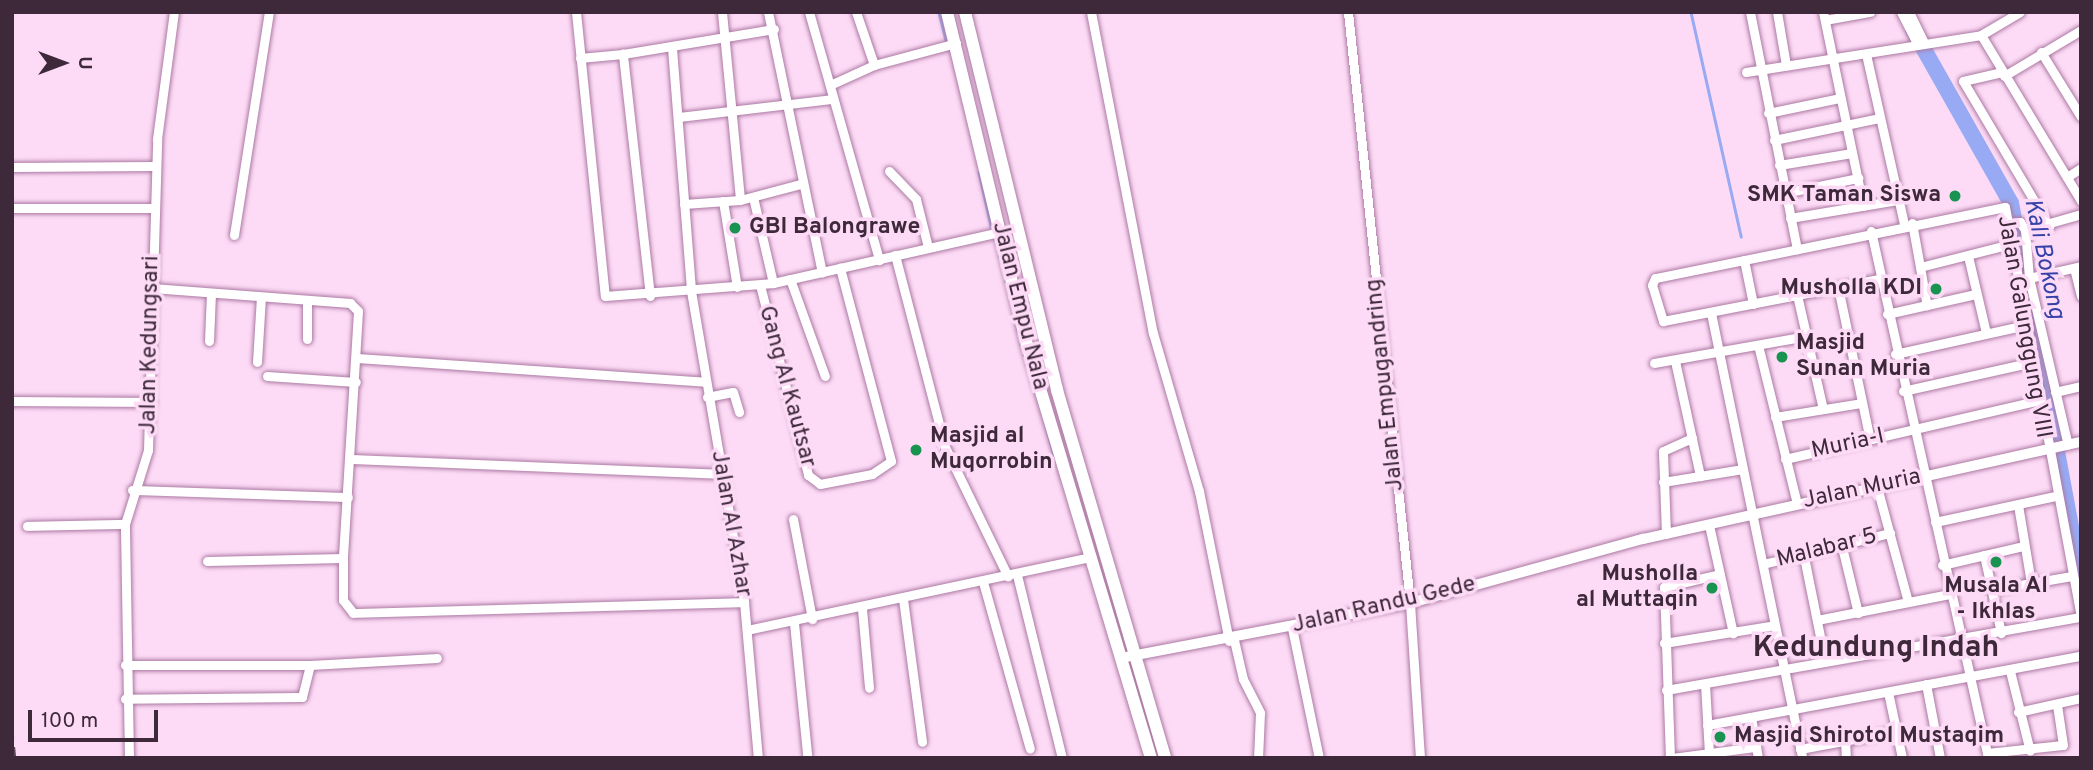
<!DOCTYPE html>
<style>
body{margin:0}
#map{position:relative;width:2093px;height:770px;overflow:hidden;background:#fddbf6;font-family:Overpass,sans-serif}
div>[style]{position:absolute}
.stream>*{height:2.5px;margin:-1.25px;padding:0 1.25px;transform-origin:1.25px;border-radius:1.25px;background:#98aaf3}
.river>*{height:16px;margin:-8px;padding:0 8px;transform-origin:8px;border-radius:8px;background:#98aaf3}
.roads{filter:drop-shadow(0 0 2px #ac79a3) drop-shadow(0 0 2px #ac79a3)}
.minor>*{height:9px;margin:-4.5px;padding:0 4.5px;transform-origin:4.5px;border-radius:4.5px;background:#fff}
.tertiary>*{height:10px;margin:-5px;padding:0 5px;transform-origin:5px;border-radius:5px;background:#fff}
.secondary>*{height:12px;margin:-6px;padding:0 6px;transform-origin:6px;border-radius:6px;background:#fff}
.rail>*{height:2.5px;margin-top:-1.25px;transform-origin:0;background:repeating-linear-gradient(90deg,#61495d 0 9px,transparent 0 18px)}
.dots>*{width:19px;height:19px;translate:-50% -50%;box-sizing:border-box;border:4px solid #fddbf6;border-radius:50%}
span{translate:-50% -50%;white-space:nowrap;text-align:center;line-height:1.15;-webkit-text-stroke:7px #fddbf6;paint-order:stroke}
.poi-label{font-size:23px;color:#3e293b;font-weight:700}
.right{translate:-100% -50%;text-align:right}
.left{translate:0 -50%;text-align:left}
.street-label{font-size:23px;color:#3e293b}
.water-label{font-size:24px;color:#3742a9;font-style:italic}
.district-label{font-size:30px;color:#3e293b;font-weight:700}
.frame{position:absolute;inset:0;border:14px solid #3e293b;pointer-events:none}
.north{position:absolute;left:28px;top:28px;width:70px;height:70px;-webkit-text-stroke:5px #fddbf6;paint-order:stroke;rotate:90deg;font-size:19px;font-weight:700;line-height:28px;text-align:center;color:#3e293b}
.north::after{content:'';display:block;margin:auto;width:24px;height:32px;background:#3e293b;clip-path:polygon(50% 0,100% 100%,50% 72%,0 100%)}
.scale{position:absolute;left:28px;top:710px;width:130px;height:32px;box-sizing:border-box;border:4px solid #3e293b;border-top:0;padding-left:9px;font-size:21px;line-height:24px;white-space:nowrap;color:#3e293b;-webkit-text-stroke:5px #fddbf6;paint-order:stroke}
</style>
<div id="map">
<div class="stream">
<div style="left:939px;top:12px;width:32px;rotate:76deg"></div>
<div style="left:1691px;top:12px;width:230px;rotate:77.4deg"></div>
<div style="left:979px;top:172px;width:59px;rotate:77.4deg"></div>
<div style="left:994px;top:236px;width:228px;rotate:74.7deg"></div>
</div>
<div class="river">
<div style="left:1913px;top:30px;width:199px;rotate:60.5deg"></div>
<div style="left:2011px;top:203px;width:383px;rotate:79.5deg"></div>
</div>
<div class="roads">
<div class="minor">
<div style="left:576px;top:12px;width:285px;rotate:84.2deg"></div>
<div style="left:605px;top:296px;width:169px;rotate:-4.4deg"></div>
<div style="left:773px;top:283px;width:233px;rotate:-12.7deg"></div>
<div style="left:722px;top:12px;width:189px;rotate:84.5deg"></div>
<div style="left:768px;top:12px;width:266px;rotate:78.3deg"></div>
<div style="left:809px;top:12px;width:258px;rotate:74.2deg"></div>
<div style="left:856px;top:12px;width:56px;rotate:71.2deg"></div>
<div style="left:1091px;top:12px;width:327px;rotate:79.1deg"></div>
<div style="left:1153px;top:333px;width:165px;rotate:73.8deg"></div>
<div style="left:1199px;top:491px;width:153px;rotate:78.7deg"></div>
<div style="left:1348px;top:12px;width:594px;rotate:84.01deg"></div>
<div style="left:1410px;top:603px;width:155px;rotate:86.3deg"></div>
<div style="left:1750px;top:12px;width:242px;rotate:78.8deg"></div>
<div style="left:1777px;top:12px;width:54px;rotate:80.4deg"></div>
<div style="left:1823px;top:12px;width:198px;rotate:78.3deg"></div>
<div style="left:1901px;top:12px;width:36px;rotate:63deg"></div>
<div style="left:1909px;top:12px;width:34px;rotate:64deg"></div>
<div style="left:1825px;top:20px;width:46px;rotate:-10.1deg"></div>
<div style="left:1981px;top:35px;width:194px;rotate:58.9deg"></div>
<div style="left:672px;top:48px;width:244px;rotate:85.5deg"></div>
<div style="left:691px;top:291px;width:315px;rotate:80.3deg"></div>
<div style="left:744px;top:602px;width:157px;rotate:84.9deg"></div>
<div style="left:2041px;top:52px;width:76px;rotate:58.4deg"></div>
<div style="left:1866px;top:54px;width:174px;rotate:77.4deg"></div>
<div style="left:580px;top:58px;width:43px;rotate:-5.3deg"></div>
<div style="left:1746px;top:72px;width:238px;rotate:-8.9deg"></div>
<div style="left:1981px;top:35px;width:45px;rotate:-30.5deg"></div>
<div style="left:2002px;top:72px;width:40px;rotate:167deg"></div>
<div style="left:1963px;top:81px;width:169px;rotate:59.3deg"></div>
<div style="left:2004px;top:76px;width:90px;rotate:-30.9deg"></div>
<div style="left:830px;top:85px;width:48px;rotate:-24.4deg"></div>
<div style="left:874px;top:65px;width:85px;rotate:-15deg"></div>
<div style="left:1768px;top:113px;width:74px;rotate:-11.8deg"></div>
<div style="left:679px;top:117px;width:155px;rotate:-6.7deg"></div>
<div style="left:1774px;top:140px;width:107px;rotate:-11.8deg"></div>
<div style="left:1779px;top:165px;width:74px;rotate:-9.3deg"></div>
<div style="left:12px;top:167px;width:143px;rotate:-0.4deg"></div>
<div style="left:889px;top:171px;width:39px;rotate:46deg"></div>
<div style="left:916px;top:199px;width:49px;rotate:76deg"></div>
<div style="left:2067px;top:177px;width:17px;rotate:-33deg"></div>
<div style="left:1784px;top:193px;width:76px;rotate:-11.5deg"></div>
<div style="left:753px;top:197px;width:88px;rotate:76.9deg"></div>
<div style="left:723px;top:201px;width:87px;rotate:80.8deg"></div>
<div style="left:684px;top:204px;width:56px;rotate:-4.1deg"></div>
<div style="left:740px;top:200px;width:62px;rotate:-14.9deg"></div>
<div style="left:12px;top:208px;width:142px"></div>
<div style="left:1790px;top:218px;width:109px;rotate:-9.5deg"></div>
<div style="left:1912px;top:223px;width:45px;rotate:79.7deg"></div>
<div style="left:1920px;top:267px;width:94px;rotate:-14.2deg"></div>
<div style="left:2008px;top:223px;width:12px;rotate:-5deg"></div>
<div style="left:2020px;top:222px;width:9px;rotate:58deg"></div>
<div style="left:2025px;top:230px;width:48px;rotate:85.2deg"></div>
<div style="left:2029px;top:278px;width:171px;rotate:76.9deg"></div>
<div style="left:2025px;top:230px;width:58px;rotate:-15.9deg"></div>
<div style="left:1871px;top:231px;width:535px;rotate:77.47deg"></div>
<div style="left:1987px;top:753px;width:76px;rotate:-6deg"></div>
<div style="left:2063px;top:745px;width:40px;rotate:-98.5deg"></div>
<div style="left:234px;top:235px;width:226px;rotate:-81.1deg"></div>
<div style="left:895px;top:255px;width:198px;rotate:75.4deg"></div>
<div style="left:945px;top:447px;width:144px;rotate:64.1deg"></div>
<div style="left:1968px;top:256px;width:79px;rotate:76.8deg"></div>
<div style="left:1744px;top:260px;width:45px;rotate:78.4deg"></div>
<div style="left:1920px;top:267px;width:39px;rotate:80deg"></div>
<div style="left:2074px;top:268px;width:29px;rotate:76deg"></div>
<div style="left:2029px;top:278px;width:53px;rotate:-13deg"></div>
<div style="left:790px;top:279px;width:103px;rotate:70.2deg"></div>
<div style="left:760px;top:285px;width:196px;rotate:75.8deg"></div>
<div style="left:808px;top:475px;width:15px;rotate:37deg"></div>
<div style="left:820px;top:484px;width:53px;rotate:-10.9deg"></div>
<div style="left:872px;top:474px;width:23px;rotate:-34deg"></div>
<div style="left:891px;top:461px;width:200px;rotate:-104.8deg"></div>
<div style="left:1838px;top:287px;width:156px;rotate:78.2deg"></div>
<div style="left:152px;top:288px;width:199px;rotate:4.3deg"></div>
<div style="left:350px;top:303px;width:11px;rotate:45deg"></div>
<div style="left:358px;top:311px;width:247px;rotate:93.5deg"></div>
<div style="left:343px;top:558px;width:136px;rotate:178.7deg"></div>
<div style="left:1797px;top:295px;width:117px;rotate:77.2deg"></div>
<div style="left:650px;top:296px;width:244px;rotate:-96.4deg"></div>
<div style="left:623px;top:54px;width:153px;rotate:-9.4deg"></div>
<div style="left:307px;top:300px;width:39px;rotate:90deg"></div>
<div style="left:1711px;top:313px;width:454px;rotate:78.4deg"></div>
<div style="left:1887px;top:314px;width:91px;rotate:-12.7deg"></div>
<div style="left:209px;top:341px;width:48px;rotate:-87.6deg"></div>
<div style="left:1758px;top:345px;width:164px;rotate:76.2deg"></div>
<div style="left:1895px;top:354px;width:134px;rotate:-12.5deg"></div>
<div style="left:357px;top:358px;width:349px;rotate:3.9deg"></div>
<div style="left:1675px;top:361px;width:118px;rotate:77.7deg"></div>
<div style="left:257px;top:362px;width:65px;rotate:-86.5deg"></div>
<div style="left:1654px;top:363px;width:155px;rotate:-10deg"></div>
<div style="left:267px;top:376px;width:89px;rotate:3.9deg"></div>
<div style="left:1903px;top:391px;width:133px;rotate:-12.6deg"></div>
<div style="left:2055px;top:392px;width:27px;rotate:-13deg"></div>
<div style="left:707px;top:397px;width:26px;rotate:-11deg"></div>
<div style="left:733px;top:392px;width:21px;rotate:73deg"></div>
<div style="left:12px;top:401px;width:139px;rotate:0.4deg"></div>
<div style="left:1775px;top:417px;width:87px;rotate:-9.2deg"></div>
<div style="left:350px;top:459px;width:371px;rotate:2.3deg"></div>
<div style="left:1785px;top:459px;width:259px;rotate:-13deg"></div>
<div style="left:1663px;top:482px;width:81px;rotate:-9.2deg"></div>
<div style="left:1877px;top:487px;width:119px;rotate:74.9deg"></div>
<div style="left:132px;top:490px;width:216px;rotate:1.9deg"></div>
<div style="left:2018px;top:505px;width:79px;rotate:80.5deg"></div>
<div style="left:793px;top:519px;width:102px;rotate:79.2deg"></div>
<div style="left:1935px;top:522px;width:123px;rotate:-12.2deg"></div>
<div style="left:1709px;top:525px;width:111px;rotate:77.5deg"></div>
<div style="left:27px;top:526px;width:98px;rotate:-1.2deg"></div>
<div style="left:1666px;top:534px;width:83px;rotate:-92.1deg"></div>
<div style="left:1663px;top:451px;width:32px;rotate:-24deg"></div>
<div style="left:1842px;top:547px;width:68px;rotate:76.4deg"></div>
<div style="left:1984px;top:555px;width:80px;rotate:77.7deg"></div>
<div style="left:1804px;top:557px;width:106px;rotate:78.6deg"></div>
<div style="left:343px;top:558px;width:42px;rotate:90deg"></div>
<div style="left:343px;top:600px;width:16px;rotate:52deg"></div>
<div style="left:353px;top:613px;width:391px;rotate:-1.6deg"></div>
<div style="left:1763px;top:564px;width:131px;rotate:-13.7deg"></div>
<div style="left:1942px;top:565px;width:83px;rotate:-13.2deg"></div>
<div style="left:1017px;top:575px;width:188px;rotate:76.2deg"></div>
<div style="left:983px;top:582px;width:173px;rotate:74.3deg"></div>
<div style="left:1991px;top:590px;width:82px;rotate:-9.8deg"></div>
<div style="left:903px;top:599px;width:144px;rotate:82.4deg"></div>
<div style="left:862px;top:609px;width:79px;rotate:84.9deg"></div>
<div style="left:1817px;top:620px;width:135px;rotate:-11.1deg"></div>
<div style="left:794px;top:623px;width:132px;rotate:84.3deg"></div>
<div style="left:1292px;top:628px;width:133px;rotate:78.3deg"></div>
<div style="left:747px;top:630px;width:352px;rotate:-12deg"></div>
<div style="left:1234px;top:640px;width:40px;rotate:77deg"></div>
<div style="left:1243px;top:679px;width:38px;rotate:63deg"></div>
<div style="left:1260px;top:713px;width:45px;rotate:92.5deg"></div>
<div style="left:1664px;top:643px;width:112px;rotate:-9.2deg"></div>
<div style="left:125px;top:665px;width:185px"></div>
<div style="left:310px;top:665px;width:33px;rotate:104deg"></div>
<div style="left:302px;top:697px;width:177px;rotate:179.4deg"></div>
<div style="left:310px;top:665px;width:127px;rotate:-3.2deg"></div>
<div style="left:2010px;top:671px;width:82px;rotate:76deg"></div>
<div style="left:1705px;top:684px;width:69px;rotate:86.7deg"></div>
<div style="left:1926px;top:684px;width:75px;rotate:79.3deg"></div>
<div style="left:1666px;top:690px;width:421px;rotate:-10deg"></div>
<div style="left:2081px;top:617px;width:417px;rotate:-100.5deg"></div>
<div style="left:2005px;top:207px;width:357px;rotate:168.5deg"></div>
<div style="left:1655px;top:278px;width:8px;rotate:113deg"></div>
<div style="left:1652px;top:285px;width:38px;rotate:73deg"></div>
<div style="left:1663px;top:321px;width:220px;rotate:-11deg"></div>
<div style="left:1888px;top:692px;width:67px;rotate:78deg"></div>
<div style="left:2018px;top:712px;width:65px;rotate:-12.5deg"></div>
<div style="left:1751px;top:717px;width:42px;rotate:80.3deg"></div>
<div style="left:1707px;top:725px;width:380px;rotate:-10.5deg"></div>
<div style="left:1845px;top:740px;width:18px;rotate:87deg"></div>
<div style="left:1800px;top:749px;width:98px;rotate:-10.6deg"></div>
<div style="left:129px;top:758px;width:234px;rotate:-91deg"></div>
<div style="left:125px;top:524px;width:77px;rotate:-72.7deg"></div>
<div style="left:148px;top:450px;width:311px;rotate:-88.3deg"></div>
<div style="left:157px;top:139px;width:128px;rotate:-82.4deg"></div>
<div style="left:1670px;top:758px;width:171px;rotate:-92deg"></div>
<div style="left:1664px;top:587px;width:57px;rotate:-13.1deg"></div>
<div style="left:1672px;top:758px;width:85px;rotate:-7.5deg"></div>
</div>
<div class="tertiary">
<div style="left:1121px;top:658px;width:294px;rotate:-10.8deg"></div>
<div style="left:1410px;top:603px;width:242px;rotate:-15.4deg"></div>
<div style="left:1643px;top:539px;width:449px;rotate:-12.5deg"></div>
</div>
<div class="secondary">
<div style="left:947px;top:12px;width:342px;rotate:76.5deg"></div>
<div style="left:1027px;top:345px;width:431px;rotate:73.3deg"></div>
<div style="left:965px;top:12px;width:389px;rotate:76.3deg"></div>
<div style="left:1057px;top:390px;width:384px;rotate:73.6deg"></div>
</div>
</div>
<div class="rail">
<div style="left:12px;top:729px;width:29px;rotate:84deg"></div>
</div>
<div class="dots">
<div style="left:1955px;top:196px;background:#189450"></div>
<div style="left:735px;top:228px;background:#189450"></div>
<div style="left:1936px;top:289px;background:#189450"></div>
<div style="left:1782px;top:357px;background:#189450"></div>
<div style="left:916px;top:450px;background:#189450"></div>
<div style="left:1996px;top:562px;background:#189450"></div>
<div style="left:1712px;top:588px;background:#189450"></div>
<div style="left:1720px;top:737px;background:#189450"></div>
</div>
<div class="poi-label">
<span class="right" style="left:1941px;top:196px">SMK Taman Siswa</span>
<span class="left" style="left:749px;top:228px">GBI Balongrawe</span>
<span class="right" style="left:1922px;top:289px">Musholla KDI</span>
<span class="left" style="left:1796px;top:357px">Masjid<br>Sunan Muria</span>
<span class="left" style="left:930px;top:450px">Masjid al<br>Muqorrobin</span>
<span class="right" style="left:1698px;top:588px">Musholla<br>al Muttaqin</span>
<span style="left:1996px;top:600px">Musala Al<br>- Ikhlas</span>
<span class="left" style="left:1734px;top:737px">Masjid Shirotol Mustaqim</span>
</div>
<div class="street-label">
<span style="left:1019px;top:306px;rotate:76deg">Jalan Empu Nala</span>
<span style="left:2023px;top:327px;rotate:80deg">Jalan Galunggung VIII</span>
<span style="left:151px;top:345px;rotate:-89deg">Jalan Kedungsari</span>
<span style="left:1386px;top:385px;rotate:-96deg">Jalan Empugandring</span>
<span style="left:786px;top:387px;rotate:75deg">Gang Al Kautsar</span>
<span style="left:1848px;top:445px;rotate:-12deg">Muria-I</span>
<span style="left:1862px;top:490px;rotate:-12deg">Jalan Muria</span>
<span style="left:730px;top:524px;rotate:80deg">Jalan Al Azhar</span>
<span style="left:1827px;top:549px;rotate:-14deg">Malabar 5</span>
<span style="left:1384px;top:606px;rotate:-13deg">Jalan Randu Gede</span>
</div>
<div class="water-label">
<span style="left:2043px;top:259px;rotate:78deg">Kali Bokong</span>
</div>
<div class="district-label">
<span style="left:1876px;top:649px">Kedundung Indah</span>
</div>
<div class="frame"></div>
<div class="north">U</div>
<div class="scale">100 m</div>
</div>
